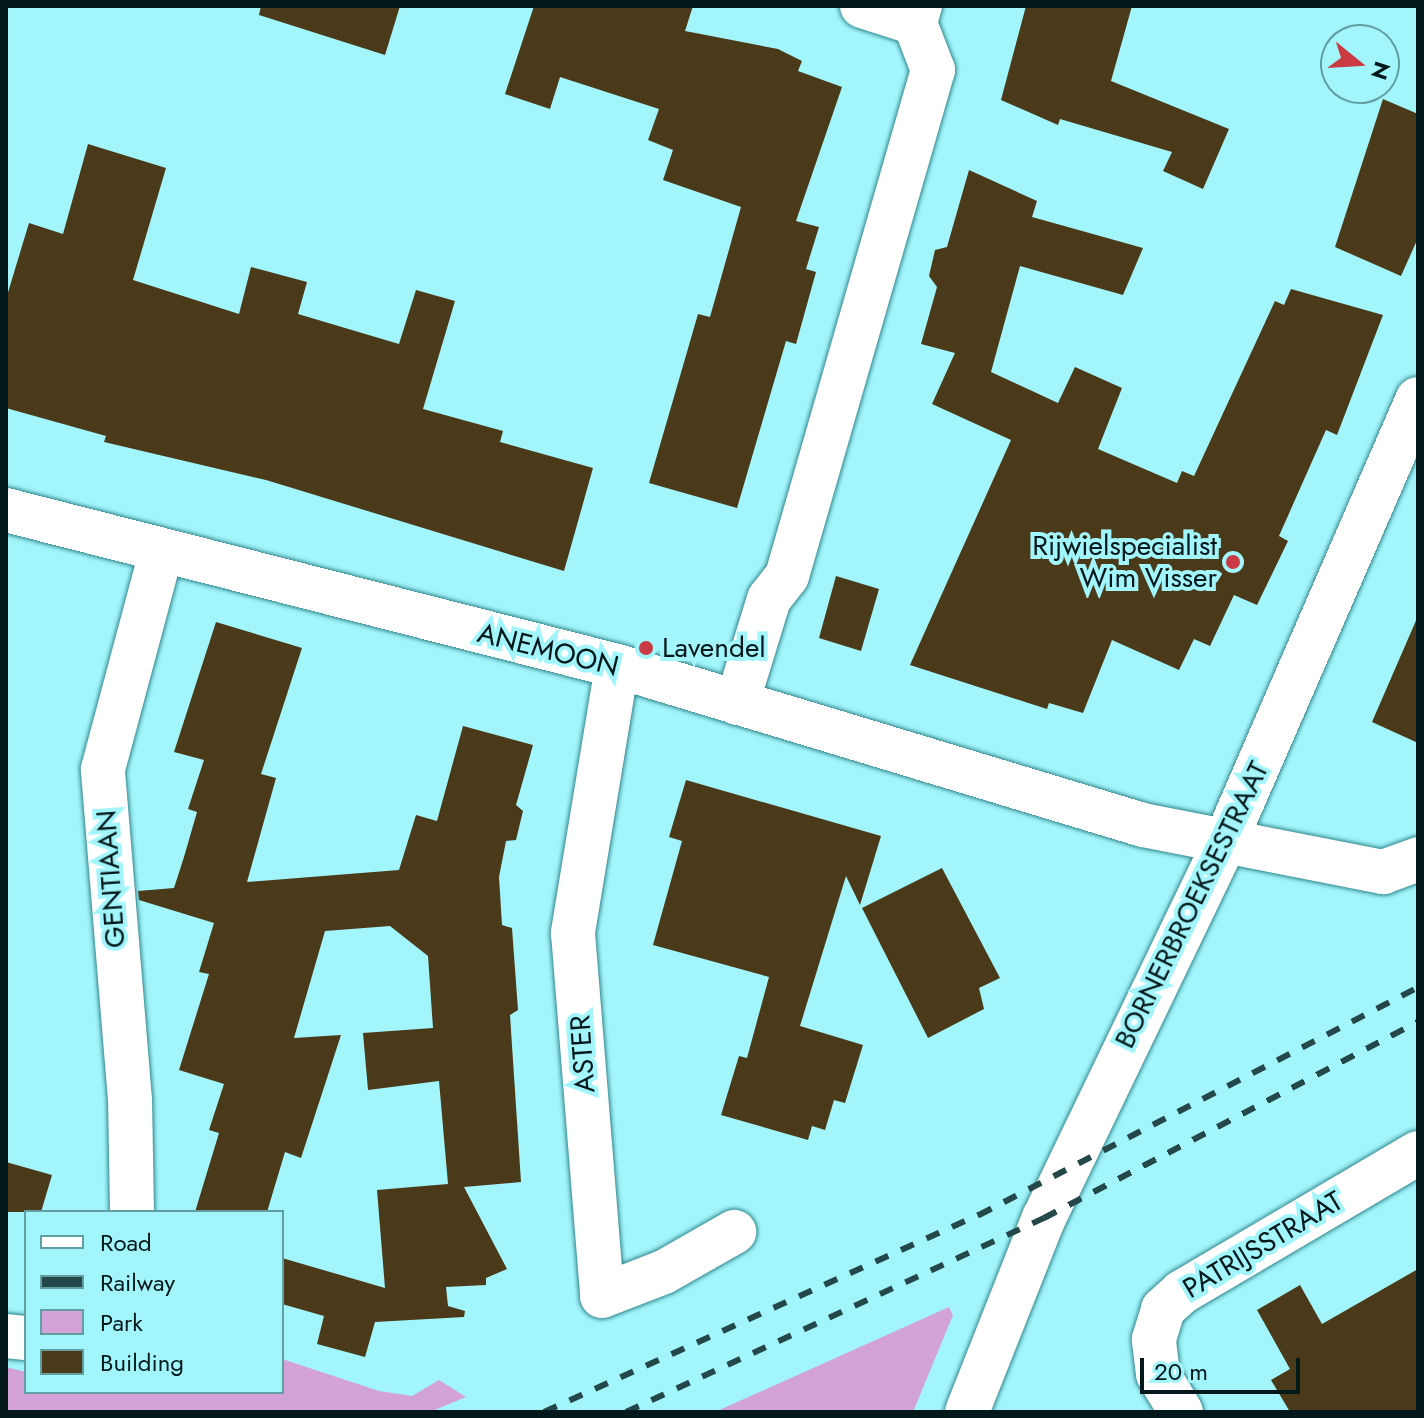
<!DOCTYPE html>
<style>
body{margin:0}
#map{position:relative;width:1424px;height:1418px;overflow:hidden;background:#a2f5fb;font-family:Jost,sans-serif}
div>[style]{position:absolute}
.green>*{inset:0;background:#d2a2d9}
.building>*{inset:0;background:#4b3a19}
.roads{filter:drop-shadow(0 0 2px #31868c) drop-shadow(0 0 2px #31868c)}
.minor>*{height:44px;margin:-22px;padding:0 22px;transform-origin:22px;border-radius:22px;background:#fff}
.rail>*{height:6px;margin-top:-3px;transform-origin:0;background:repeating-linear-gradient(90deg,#24474a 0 14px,transparent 0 28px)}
.dots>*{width:22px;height:22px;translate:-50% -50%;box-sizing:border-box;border:4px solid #a2f5fb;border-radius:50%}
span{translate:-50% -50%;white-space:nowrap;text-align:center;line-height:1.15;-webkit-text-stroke:8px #a2f5fb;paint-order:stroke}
.poi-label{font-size:28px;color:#02181a}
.right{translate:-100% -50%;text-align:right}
.left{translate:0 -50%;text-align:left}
.street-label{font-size:28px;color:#02181a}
.frame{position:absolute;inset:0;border:8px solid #02181a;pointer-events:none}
.legend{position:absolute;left:24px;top:1210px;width:260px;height:184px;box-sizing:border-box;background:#a2f5fb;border:2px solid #629da1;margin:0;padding:10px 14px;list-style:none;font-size:24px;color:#02181a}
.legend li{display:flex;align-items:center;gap:16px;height:40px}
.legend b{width:40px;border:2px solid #629da1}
.north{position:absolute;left:1320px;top:24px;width:80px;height:80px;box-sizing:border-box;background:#a2f5fb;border:2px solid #629da1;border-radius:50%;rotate:108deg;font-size:22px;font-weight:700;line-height:32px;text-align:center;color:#02181a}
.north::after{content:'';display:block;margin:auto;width:28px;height:36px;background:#ca3a43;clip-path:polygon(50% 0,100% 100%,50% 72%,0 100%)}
.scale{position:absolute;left:1140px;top:1358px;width:160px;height:36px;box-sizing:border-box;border:4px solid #02181a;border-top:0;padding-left:10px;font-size:24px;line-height:28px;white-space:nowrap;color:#02181a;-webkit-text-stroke:6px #a2f5fb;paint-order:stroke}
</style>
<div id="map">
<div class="green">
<div style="clip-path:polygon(949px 1307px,953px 1315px,913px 1412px,715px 1412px)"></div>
<div style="clip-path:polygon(282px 1359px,379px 1391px,412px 1396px,439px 1380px,466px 1397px,430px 1412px,6px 1412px,6px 1367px,26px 1372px,26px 1392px,282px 1392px)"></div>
</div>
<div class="building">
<div style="clip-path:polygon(261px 6px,400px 6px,385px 55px,259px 15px)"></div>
<div style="clip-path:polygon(534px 6px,693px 6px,685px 31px,778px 49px,802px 61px,798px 71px,842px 87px,796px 221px,819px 227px,806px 269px,816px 272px,796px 344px,786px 341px,737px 508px,649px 483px,698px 314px,710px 317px,741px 207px,663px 180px,673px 150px,648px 140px,659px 109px,560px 77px,550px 109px,505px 94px)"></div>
<div style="clip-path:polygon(1026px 6px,1132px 6px,1111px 81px,1229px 129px,1203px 189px,1163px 171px,1172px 152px,1060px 119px,1058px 125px,1001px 100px)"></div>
<div style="clip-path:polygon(1383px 99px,1418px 114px,1418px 238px,1401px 276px,1335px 247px)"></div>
<div style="clip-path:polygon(88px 144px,166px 168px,133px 280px,239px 314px,251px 267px,307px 282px,298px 314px,399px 344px,416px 290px,455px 301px,423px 409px,503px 431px,500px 442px,593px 468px,564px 571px,266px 480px,104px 442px,106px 436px,6px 408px,6px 299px,29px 223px,63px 234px)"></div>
<div style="clip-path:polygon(969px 170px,1037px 201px,1032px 217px,1143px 248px,1123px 295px,1020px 266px,991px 372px,1058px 403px,1075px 367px,1122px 388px,1098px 449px,1177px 483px,1182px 471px,1194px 476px,1275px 301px,1284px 305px,1291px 289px,1383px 315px,1337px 435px,1326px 430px,1279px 536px,1288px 541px,1257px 605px,1234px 595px,1210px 646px,1194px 639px,1179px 670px,1112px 640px,1083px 713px,1049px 703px,1047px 709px,910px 665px,1011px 440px,932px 404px,955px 353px,921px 344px,937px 287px,929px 276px,935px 250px,947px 247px)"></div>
<div style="clip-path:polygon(836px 576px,879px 589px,861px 651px,819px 638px)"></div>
<div style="clip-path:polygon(1418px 616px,1418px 743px,1372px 722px)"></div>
<div style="clip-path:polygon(216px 622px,302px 648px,261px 774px,276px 778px,247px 882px,399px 870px,416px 815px,437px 821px,463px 726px,533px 745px,516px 805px,523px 811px,516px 840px,506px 841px,499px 877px,502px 925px,512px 928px,518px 1010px,510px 1015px,521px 1182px,464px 1187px,507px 1269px,486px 1278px,486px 1285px,446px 1287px,448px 1306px,465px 1311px,464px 1317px,375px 1322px,365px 1357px,317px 1344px,324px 1316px,282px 1304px,282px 1258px,385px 1288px,377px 1190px,448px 1184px,439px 1081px,368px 1090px,363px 1033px,433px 1028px,428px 956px,390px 926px,325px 931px,294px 1038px,341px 1035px,301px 1158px,285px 1152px,267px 1212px,195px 1212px,219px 1133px,209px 1130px,224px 1084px,179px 1070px,209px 974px,199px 972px,214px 923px,139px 900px,138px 891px,174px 888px,184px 857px,197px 812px,188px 809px,204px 760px,174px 752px)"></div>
<div style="clip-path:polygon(686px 780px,881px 836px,860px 905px,846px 876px,800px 1026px,863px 1045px,845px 1103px,834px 1100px,825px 1130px,812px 1126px,808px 1140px,721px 1115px,739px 1056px,747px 1058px,769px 977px,653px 945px,682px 841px,669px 837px)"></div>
<div style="clip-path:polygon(942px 868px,1000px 978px,979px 988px,984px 1009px,928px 1038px,862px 908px)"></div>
<div style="clip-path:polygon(6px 1162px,52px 1175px,41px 1212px,6px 1212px)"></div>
<div style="clip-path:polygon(1418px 1269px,1418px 1412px,1290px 1412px,1271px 1380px,1290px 1369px,1257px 1310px,1300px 1285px,1322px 1324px)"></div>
</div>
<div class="roads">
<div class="minor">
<div style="left:862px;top:6px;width:56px;rotate:17.8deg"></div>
<div style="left:6px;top:510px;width:631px;rotate:14.32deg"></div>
<div style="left:617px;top:666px;width:550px;rotate:16.82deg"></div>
<div style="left:1143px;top:825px;width:245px;rotate:11.1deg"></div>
<div style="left:1383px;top:872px;width:37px;rotate:-20deg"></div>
<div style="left:617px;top:666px;width:271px;rotate:99.4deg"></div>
<div style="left:573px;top:933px;width:364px;rotate:85.4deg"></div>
<div style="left:602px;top:1296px;width:66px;rotate:-21.2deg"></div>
<div style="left:664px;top:1272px;width:81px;rotate:-29.7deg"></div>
<div style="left:737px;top:703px;width:109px;rotate:-72.9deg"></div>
<div style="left:769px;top:599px;width:29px;rotate:-52deg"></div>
<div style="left:787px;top:576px;width:527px;rotate:-73.91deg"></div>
<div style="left:933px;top:70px;width:50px;rotate:-111deg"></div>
<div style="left:915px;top:23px;width:18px;rotate:-74deg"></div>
<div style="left:132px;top:1212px;width:112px;rotate:-91deg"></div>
<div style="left:130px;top:1100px;width:332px;rotate:-94.7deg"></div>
<div style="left:103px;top:769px;width:224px;rotate:-75deg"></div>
<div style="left:6px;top:1336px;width:20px;rotate:6deg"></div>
<div style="left:967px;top:1412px;width:209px;rotate:-68.4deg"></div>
<div style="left:1044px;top:1218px;width:417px;rotate:-64.3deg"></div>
<div style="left:1225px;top:842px;width:483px;rotate:-66.5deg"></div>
<div style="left:1181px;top:1412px;width:44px;rotate:-121.2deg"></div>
<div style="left:1158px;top:1374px;width:35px;rotate:-97deg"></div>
<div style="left:1154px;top:1339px;width:31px;rotate:-73deg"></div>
<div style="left:1163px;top:1309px;width:25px;rotate:-42deg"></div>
<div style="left:1182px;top:1292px;width:274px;rotate:-30.5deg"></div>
</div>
</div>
<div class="rail">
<div style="left:544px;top:1412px;width:478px;rotate:-24.4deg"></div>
<div style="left:979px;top:1215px;width:495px;rotate:-27.4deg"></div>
<div style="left:626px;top:1412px;width:461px;rotate:-24.9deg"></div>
<div style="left:1044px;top:1218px;width:422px;rotate:-27.7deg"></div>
</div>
<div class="dots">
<div style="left:1233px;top:562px;background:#ca3a43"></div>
<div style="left:646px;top:648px;background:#ca3a43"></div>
</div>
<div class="poi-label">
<span class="right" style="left:1217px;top:562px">Rijwielspecialist<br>Wim Visser</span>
<span class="left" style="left:662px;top:648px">Lavendel</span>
</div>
<div class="street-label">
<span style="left:548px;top:650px;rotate:14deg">ANEMOON</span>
<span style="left:111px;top:879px;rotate:-94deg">GENTIAAN</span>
<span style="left:1192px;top:905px;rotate:-64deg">BORNERBROEKSESTRAAT</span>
<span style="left:583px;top:1054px;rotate:-94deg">ASTER</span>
<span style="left:1263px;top:1245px;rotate:-31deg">PATRIJSSTRAAT</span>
</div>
<div class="frame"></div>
<ul class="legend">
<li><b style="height:10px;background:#fff"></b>Road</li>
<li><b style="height:10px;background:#24474a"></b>Railway</li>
<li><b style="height:22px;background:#d2a2d9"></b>Park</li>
<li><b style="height:22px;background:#4b3a19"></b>Building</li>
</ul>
<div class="north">N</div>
<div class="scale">20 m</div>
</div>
